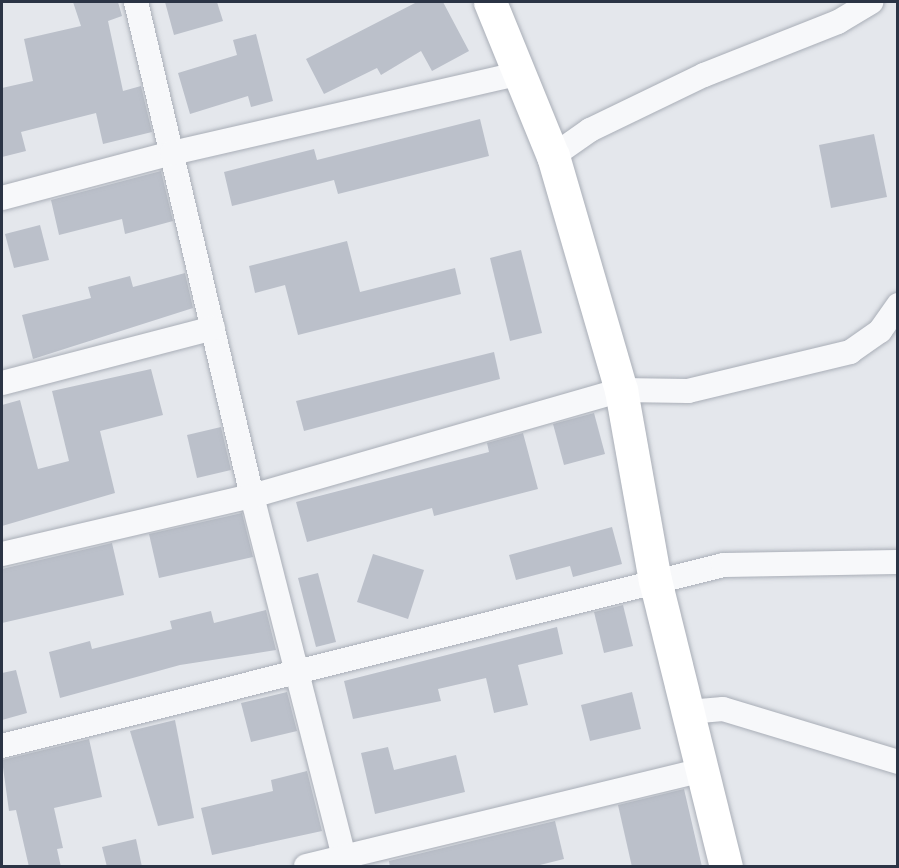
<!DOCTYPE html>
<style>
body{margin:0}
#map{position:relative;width:899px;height:868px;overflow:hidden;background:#e4e7ec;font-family:Montserrat,sans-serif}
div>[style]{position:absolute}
.building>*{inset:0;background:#bbc0ca}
.roads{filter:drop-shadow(0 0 2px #a9aeb7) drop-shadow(0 0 2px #a9aeb7)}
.minor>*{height:24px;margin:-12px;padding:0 12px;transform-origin:12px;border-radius:12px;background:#f7f8fa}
.primary>*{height:33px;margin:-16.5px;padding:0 16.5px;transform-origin:16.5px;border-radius:16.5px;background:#fff}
span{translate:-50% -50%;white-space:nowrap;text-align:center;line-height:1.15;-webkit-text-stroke:4.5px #f4f6f9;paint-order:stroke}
.frame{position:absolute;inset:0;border:3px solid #2b3445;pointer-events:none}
</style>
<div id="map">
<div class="building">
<div style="clip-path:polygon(73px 2px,118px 2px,122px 16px,108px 21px,123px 91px,141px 86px,152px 132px,103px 144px,96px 113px,21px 132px,26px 151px,2px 157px,2px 88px,33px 81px,24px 39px,81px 26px)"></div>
<div style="clip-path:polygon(165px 2px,217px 2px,223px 21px,174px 35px)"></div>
<div style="clip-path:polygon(417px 2px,443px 2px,469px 51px,432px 71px,421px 51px,381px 75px,377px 68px,324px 94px,306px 59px)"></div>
<div style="clip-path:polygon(256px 34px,273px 101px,251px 107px,248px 96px,190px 114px,178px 73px,237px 55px,233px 40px)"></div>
<div style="clip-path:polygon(480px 119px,489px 156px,338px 194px,334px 180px,232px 206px,224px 172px,314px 149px,317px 160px)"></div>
<div style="clip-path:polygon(874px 134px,887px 197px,831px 208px,819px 145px)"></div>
<div style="clip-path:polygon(161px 171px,173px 221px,125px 234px,122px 219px,59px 235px,51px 200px)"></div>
<div style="clip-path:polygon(40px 225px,49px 260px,14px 268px,5px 234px)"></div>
<div style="clip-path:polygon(347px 241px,360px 292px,455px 268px,461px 294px,298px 335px,285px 285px,255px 293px,249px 266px)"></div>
<div style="clip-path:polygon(521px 250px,542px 333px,510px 341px,490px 258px)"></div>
<div style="clip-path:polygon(185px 273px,193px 308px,33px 359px,22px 315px,91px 298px,88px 287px,130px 276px,133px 287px)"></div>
<div style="clip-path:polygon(494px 352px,500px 379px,304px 431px,296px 401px)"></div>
<div style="clip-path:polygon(151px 369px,163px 415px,100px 431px,115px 493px,2px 526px,2px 405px,20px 400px,38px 469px,69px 461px,52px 391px)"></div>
<div style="clip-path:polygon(594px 413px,605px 454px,564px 465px,553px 424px)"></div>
<div style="clip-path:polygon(221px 427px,231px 470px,197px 478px,187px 435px)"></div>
<div style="clip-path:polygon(523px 433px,538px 489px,434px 516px,432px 508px,307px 542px,296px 502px,489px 452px,487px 443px)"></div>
<div style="clip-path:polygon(242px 513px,253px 557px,159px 578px,149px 534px)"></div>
<div style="clip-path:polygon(612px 527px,622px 564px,573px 577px,570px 566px,516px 580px,509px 555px)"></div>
<div style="clip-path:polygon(112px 543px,124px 595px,2px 623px,2px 569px)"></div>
<div style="clip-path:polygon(373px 554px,424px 570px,408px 619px,357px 602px)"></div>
<div style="clip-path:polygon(318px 573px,336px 642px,316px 647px,298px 578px)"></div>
<div style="clip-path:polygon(623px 605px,633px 646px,604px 653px,594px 612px)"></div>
<div style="clip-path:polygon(266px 610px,276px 650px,180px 665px,60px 698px,49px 652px,90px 641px,92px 649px,172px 629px,170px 621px,211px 611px,214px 623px)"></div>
<div style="clip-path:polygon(557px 627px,563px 654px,518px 665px,528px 705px,494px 713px,486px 678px,438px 689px,441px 701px,353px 719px,344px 681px)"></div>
<div style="clip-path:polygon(16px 670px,27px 713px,2px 720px,2px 673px)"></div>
<div style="clip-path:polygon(287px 692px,297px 731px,251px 742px,241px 703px)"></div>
<div style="clip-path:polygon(632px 692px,641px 729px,590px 741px,581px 705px)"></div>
<div style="clip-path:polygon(175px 720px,194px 818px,158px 826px,130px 731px)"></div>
<div style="clip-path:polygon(89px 739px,102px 797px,54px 808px,63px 848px,57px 849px,61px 867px,29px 867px,16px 810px,9px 811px,2px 760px)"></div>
<div style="clip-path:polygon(388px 747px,394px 770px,456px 755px,465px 792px,375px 814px,361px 753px)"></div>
<div style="clip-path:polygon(307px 771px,322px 831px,212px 855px,201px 808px,273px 791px,271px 780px)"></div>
<div style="clip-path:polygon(684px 789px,702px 867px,632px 867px,618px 805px)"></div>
<div style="clip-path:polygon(555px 821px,564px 859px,532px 867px,390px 867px,389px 861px)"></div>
<div style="clip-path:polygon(136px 839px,142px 867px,107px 867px,102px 847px)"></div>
</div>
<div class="roads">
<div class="minor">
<div style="left:136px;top:2px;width:507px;rotate:76.79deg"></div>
<div style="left:252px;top:496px;width:382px;rotate:75.7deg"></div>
<div style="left:553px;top:156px;width:45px;rotate:-35.1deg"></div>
<div style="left:590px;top:130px;width:127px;rotate:-25.8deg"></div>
<div style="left:704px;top:75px;width:144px;rotate:-21.6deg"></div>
<div style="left:838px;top:22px;width:39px;rotate:-31deg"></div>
<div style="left:2px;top:198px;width:176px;rotate:-14.8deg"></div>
<div style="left:172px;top:153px;width:358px;rotate:-12.9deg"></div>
<div style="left:2px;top:383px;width:218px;rotate:-14.6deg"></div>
<div style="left:2px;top:554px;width:257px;rotate:-13.1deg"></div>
<div style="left:252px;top:496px;width:384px;rotate:-16deg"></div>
<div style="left:621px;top:390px;width:67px;rotate:0.9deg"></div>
<div style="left:688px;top:391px;width:167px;rotate:-13.5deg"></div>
<div style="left:850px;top:352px;width:37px;rotate:-35deg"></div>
<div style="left:880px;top:331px;width:32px;rotate:-55deg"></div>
<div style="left:688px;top:712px;width:35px;rotate:-5deg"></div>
<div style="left:723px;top:709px;width:183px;rotate:16.8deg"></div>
<div style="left:2px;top:746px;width:743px;rotate:-14.09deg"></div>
<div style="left:723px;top:565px;width:175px;rotate:-1deg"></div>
<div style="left:306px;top:866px;width:407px;rotate:-13.6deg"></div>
</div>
<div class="primary">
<div style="left:490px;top:2px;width:166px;rotate:67.8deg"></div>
<div style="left:553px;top:156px;width:244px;rotate:73.8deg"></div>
<div style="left:621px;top:390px;width:193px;rotate:79.9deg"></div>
<div style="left:655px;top:580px;width:295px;rotate:76.1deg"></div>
</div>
</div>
<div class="frame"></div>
</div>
